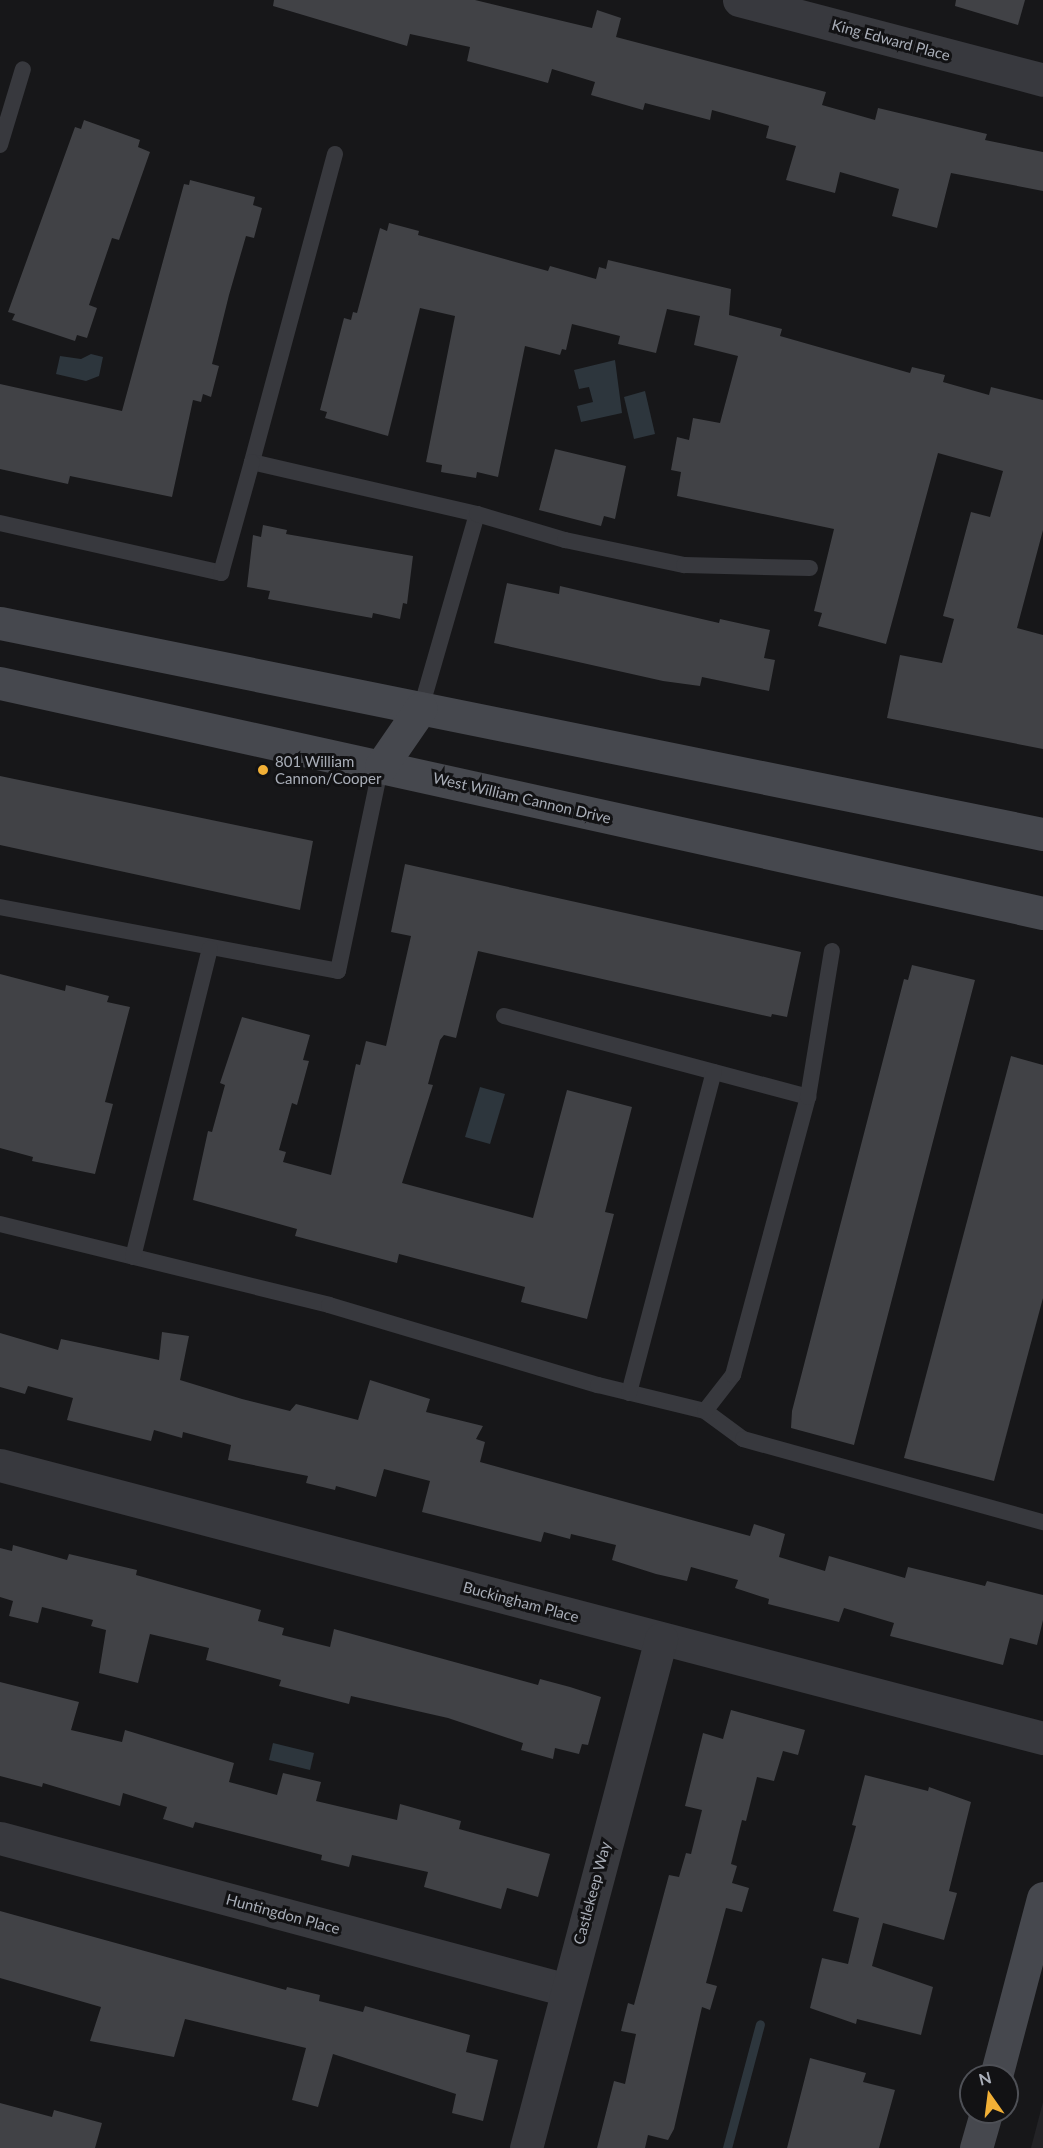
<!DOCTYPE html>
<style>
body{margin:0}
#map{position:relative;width:1043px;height:2148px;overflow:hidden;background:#171719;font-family:Lato,sans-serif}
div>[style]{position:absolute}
.built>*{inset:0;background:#232326}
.water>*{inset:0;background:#2d363d}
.stream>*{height:9px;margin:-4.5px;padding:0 4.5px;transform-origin:4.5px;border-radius:4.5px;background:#2d363d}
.building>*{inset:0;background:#414246}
.service>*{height:16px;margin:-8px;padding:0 8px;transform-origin:8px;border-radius:8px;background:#38393e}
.minor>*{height:33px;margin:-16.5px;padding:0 16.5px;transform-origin:16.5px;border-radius:16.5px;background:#38393e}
.secondary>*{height:33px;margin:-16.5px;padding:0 16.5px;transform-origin:16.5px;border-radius:16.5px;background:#46484e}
.dots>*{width:16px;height:16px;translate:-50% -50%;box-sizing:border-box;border:3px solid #121214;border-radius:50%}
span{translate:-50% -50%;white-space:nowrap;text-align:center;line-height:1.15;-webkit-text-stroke:6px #121214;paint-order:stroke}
.street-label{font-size:15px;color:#a9aeb8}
.poi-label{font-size:15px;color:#a9aeb8}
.left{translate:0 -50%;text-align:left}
.north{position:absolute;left:959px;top:2064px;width:60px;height:60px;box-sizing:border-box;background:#121214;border:2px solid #4e5056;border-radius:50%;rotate:346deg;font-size:16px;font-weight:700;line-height:24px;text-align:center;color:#a9aeb8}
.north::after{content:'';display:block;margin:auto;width:21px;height:27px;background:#f2b036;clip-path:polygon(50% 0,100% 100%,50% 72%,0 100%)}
</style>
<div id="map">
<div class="built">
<div style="clip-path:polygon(1043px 2102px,1043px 2148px,1031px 2148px)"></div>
</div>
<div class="water">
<div style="clip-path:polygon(91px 354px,103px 357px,99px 376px,86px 381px,56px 374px,60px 356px,81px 359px)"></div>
<div style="clip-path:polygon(615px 360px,622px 413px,581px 422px,577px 406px,593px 402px,589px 387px,579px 389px,574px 370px)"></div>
<div style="clip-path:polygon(645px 391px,655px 434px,634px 439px,624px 397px)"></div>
<div style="clip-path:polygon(480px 1087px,505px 1094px,490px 1144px,465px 1137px)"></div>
<div style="clip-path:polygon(273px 1743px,314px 1753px,310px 1770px,269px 1760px)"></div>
</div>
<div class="stream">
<div style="left:727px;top:2148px;width:128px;rotate:-75.1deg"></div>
</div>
<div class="building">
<div style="clip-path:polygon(274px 0,475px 0,592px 28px,597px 10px,621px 18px,616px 37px,826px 92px,822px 105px,875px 120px,878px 108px,987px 134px,985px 140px,1043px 152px,1043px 191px,951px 173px,937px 228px,892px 216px,899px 189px,840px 172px,835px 193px,786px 180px,796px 146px,766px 138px,769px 126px,712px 110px,710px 120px,645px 103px,643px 110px,591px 95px,595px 82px,552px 69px,548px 83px,523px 76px,467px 61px,470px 47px,410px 34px,407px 46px,273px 6px)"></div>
<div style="clip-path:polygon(956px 0,1025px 0,1018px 25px,955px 6px)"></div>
<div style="clip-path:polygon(84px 120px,140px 140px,138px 147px,150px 152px,119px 240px,112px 238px,89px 305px,97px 308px,87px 338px,77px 335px,75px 341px,12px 320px,15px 314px,8px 312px,75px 127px,81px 129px)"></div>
<div style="clip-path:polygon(190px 180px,255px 197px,253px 205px,262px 208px,254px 238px,246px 236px,229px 295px,212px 364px,219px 366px,211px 397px,203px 394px,201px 402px,193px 400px,172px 497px,70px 476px,68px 484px,0 469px,0 384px,122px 411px,184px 184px,189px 185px)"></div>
<div style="clip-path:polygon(389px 223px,419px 231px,418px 235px,548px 271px,550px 266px,596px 279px,599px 267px,606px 269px,608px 260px,731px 289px,729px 315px,782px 329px,780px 336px,910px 373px,912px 367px,945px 375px,943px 382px,989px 395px,991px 387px,1043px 400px,1043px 530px,1017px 628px,1043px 635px,1043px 749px,887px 718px,900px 655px,942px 663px,954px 619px,943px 616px,971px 512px,990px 517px,1003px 471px,938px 453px,886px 644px,818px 626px,822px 613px,814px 611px,834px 529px,677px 496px,681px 472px,671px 470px,677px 437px,689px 440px,693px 418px,720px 423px,738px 356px,694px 345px,700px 316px,667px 309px,656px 353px,618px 344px,620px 336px,572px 324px,566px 350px,562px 349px,560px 355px,525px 346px,498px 477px,477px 472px,476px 478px,441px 472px,442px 465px,426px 462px,455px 316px,420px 308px,388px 436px,325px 418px,327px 412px,320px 410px,344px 318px,351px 320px,353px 312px,357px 313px,380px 228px,387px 231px)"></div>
<div style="clip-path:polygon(555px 449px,626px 466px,615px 519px,604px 516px,601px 526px,539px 510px)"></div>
<div style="clip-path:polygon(263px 525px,287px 530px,286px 534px,413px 556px,407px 604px,403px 603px,400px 619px,373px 613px,372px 618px,268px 599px,270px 591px,247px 587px,253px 535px,261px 537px)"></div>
<div style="clip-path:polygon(507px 583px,559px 594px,560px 586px,719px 623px,720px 619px,770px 630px,764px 658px,775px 660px,769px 691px,702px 677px,700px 686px,663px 681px,494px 643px)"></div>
<div style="clip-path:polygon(0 776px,313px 841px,300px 910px,0 845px)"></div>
<div style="clip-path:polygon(405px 864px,801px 952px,787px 1017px,772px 1014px,771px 1017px,478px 951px,456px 1038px,444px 1035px,440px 1040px,428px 1084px,433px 1085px,402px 1183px,533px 1218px,567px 1090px,632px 1107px,605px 1212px,614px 1214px,587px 1319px,521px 1302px,525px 1287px,399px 1254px,397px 1263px,295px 1236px,297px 1229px,193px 1200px,208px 1131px,212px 1132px,225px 1085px,220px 1083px,242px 1017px,310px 1035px,303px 1060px,309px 1061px,297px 1105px,292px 1103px,279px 1150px,286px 1152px,283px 1162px,331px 1175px,356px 1064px,360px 1065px,366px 1041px,386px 1046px,411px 936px,391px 932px)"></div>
<div style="clip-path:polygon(912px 965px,975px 980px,854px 1445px,791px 1428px,792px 1411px,904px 979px,908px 980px)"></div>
<div style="clip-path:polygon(0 974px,65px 991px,66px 985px,109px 996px,107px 1002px,130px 1007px,105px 1102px,113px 1104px,95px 1174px,32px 1161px,33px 1157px,0 1148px)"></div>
<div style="clip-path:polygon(1011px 1056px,1043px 1065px,1043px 1298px,994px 1481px,904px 1458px)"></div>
<div style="clip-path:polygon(162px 1332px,189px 1336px,180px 1380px,242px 1399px,290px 1411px,296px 1404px,358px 1420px,370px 1380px,430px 1399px,426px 1412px,483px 1426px,476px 1439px,485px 1442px,480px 1462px,750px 1536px,754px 1524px,785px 1534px,779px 1557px,825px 1571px,829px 1556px,905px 1578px,908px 1567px,985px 1586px,987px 1581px,1043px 1595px,1043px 1620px,1037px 1645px,1010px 1638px,1003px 1665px,890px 1636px,894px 1623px,844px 1608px,839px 1622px,768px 1604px,769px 1599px,735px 1588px,738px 1580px,691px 1567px,687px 1581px,656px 1574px,612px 1560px,616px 1545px,571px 1534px,570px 1539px,544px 1532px,541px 1542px,422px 1512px,430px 1481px,384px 1469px,376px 1497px,336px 1486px,335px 1490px,306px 1483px,308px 1476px,228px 1460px,231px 1445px,183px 1432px,182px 1438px,154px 1430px,151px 1441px,67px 1420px,73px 1398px,28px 1386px,25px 1394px,0 1387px,0 1333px,58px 1350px,61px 1339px,159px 1360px)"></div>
<div style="clip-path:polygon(13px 1545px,67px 1560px,69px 1554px,137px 1570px,136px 1575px,261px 1610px,258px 1621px,284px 1628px,282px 1635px,330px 1647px,334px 1629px,538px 1685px,540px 1679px,570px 1687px,601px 1697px,588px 1745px,582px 1744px,579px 1754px,555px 1748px,553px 1759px,521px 1750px,523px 1743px,448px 1718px,351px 1696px,349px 1704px,279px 1686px,281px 1680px,206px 1660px,209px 1648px,150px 1634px,138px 1683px,99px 1673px,106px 1630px,91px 1626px,93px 1620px,42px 1607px,38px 1623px,9px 1616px,13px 1601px,0 1597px,0 1548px,12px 1551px)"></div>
<div style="clip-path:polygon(0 1682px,79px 1702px,71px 1730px,122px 1742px,125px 1730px,234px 1763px,229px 1782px,277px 1795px,283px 1773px,321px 1782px,316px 1801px,397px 1820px,400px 1804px,461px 1821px,459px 1829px,550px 1854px,538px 1897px,507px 1888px,501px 1909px,424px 1887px,428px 1872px,352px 1855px,349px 1867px,321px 1860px,322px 1855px,195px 1822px,193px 1828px,163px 1819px,167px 1807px,123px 1793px,120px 1806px,43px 1783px,42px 1787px,0 1776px)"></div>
<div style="clip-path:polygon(731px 1710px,805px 1730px,798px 1755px,783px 1751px,774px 1781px,757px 1777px,746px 1821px,742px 1820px,731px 1864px,737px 1866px,732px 1883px,749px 1888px,742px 1912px,726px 1908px,706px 1983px,717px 1986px,710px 2010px,702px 2007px,674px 2129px,668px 2140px,648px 2135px,645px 2148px,597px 2148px,614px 2081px,625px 2084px,636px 2034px,621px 2031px,628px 2003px,634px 2005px,669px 1875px,679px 1877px,686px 1853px,691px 1854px,702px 1810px,685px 1806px,703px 1733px,723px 1739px)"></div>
<div style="clip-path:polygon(865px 1775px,928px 1791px,929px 1787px,971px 1802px,949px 1891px,957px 1893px,944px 1940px,883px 1923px,872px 1966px,933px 1987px,921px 2035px,857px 2019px,856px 2024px,810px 2008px,822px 1958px,848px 1964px,859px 1918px,833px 1911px,856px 1826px,852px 1825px)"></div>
<div style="clip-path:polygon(0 1911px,286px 1990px,287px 1987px,320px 1995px,319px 2001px,363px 2012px,365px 2006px,470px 2035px,466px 2052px,498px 2060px,483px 2121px,452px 2113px,456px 2094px,333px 2054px,318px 2107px,292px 2100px,306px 2048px,185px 2019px,174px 2057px,90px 2041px,101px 2007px,0 1978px)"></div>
<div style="clip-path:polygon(810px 2058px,866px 2073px,863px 2082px,895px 2090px,879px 2148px,787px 2148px)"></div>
<div style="clip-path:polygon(0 2103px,52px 2117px,54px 2110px,102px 2123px,95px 2148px,0 2148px)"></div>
</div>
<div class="service">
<div style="left:0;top:145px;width:79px;rotate:-73.2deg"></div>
<div style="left:335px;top:154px;width:319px;rotate:105.1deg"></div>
<div style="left:252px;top:462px;width:231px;rotate:13deg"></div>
<div style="left:477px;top:514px;width:202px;rotate:106.1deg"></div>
<div style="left:477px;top:514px;width:92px;rotate:16.5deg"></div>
<div style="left:565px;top:540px;width:122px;rotate:11.9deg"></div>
<div style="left:684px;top:565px;width:126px;rotate:1.4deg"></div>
<div style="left:0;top:523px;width:227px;rotate:12.7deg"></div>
<div style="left:221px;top:573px;width:115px;rotate:-74.4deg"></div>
<div style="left:0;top:907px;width:344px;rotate:10.7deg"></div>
<div style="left:338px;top:971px;width:209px;rotate:-78.2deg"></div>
<div style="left:504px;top:1016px;width:315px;rotate:14.9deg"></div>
<div style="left:0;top:1224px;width:339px;rotate:13.8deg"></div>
<div style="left:329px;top:1305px;width:281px;rotate:16.6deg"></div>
<div style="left:598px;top:1385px;width:110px;rotate:13.7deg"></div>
<div style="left:705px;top:1411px;width:47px;rotate:36.4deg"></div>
<div style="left:743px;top:1439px;width:311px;rotate:15.5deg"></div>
<div style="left:133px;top:1257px;width:318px;rotate:-76deg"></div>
<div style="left:629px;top:1393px;width:332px;rotate:-75.2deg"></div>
<div style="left:705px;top:1411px;width:46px;rotate:-52.1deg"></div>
<div style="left:733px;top:1375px;width:288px;rotate:-74.9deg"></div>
<div style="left:808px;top:1097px;width:148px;rotate:-80.7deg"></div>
</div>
<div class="minor">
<div style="left:739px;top:0;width:314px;rotate:14.7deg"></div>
<div style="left:0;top:1465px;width:1078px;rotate:14.67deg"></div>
<div style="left:0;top:1838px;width:587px;rotate:15.01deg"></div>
<div style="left:526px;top:2148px;width:527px;rotate:-75.15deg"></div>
</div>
<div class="secondary">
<div style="left:0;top:623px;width:1064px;rotate:11.44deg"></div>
<div style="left:0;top:683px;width:1068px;rotate:12.44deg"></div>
<div style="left:381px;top:766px;width:70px;rotate:-55.4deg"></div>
<div style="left:996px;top:2076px;width:184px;rotate:-75.2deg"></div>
<div style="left:976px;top:2148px;width:37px;rotate:-74deg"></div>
</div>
<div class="dots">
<div style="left:263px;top:770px;background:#f2b036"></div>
</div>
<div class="street-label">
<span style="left:891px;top:40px;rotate:15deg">King Edward Place</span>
<span style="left:522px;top:798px;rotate:13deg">West William Cannon Drive</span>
<span style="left:521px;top:1602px;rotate:15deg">Buckingham Place</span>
<span style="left:592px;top:1893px;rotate:-75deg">Castlekeep Way</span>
<span style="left:283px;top:1914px;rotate:15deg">Huntingdon Place</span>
</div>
<div class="poi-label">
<span class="left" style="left:275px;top:770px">801 William<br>Cannon/Cooper</span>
</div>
<div class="north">N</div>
</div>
